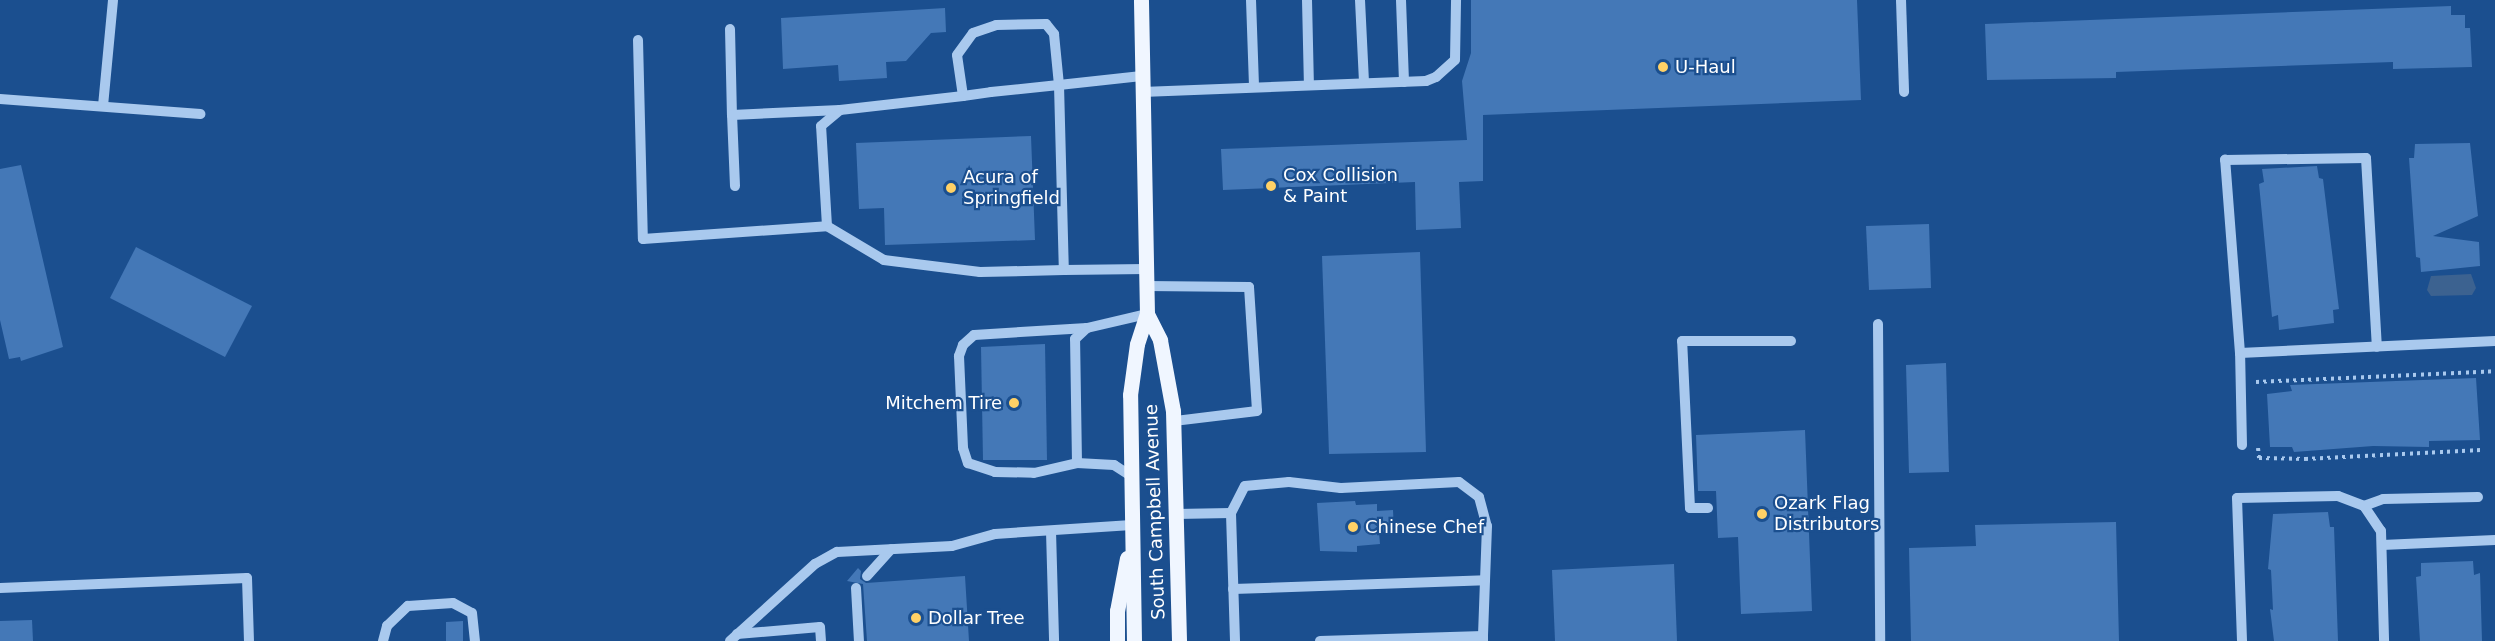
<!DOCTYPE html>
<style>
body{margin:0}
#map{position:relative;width:2495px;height:641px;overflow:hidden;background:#1b4f8f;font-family:"DejaVu Sans",sans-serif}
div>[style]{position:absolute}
.water>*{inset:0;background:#3c6290}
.building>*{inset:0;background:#4478b7}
.path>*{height:4px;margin-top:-2px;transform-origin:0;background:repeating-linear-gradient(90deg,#a9c9ee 0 3px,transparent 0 7.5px)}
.minor>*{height:10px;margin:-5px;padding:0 5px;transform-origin:5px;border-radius:5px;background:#a9c9ee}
.major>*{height:15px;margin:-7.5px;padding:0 7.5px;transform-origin:7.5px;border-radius:7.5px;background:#f0f6ff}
.dots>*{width:16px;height:16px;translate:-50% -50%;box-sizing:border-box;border:3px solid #1b4f8f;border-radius:50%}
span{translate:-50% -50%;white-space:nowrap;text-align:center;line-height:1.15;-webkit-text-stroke:4.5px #1b4f8f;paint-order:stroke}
.poi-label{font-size:18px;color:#fff}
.left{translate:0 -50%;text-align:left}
.right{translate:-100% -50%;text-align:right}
.street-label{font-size:18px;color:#fff}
</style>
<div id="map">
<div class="water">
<div style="clip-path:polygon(2471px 274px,2476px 288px,2472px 295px,2431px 296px,2427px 290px,2431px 276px)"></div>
</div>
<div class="building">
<div style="clip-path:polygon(1471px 0,1857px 0,1861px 100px,1483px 115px,1483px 181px,1459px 182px,1461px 228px,1416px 230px,1415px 182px,1223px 190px,1221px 149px,1467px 140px,1462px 81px,1471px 53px)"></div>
<div style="clip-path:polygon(2451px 6px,2451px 15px,2465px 15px,2465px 28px,2470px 28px,2472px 67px,2393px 69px,2393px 62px,2116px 72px,2116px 78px,1987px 80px,1985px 24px)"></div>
<div style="clip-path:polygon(945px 8px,946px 32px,931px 33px,906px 61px,886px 62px,887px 78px,839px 81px,838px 65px,783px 69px,781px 18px)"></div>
<div style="clip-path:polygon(1031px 136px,1035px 240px,885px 245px,884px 208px,859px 209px,856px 143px)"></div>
<div style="clip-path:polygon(2470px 143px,2478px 216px,2433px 236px,2479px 242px,2480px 266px,2421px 272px,2420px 258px,2416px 257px,2409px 158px,2414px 158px,2415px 144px)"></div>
<div style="clip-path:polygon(21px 165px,63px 347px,21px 361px,20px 357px,9px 359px,0 320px,0 169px)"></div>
<div style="clip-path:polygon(2317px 166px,2319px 178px,2323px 179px,2339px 309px,2333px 310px,2334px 323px,2279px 330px,2278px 315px,2272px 317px,2259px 184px,2264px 182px,2262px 169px)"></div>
<div style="clip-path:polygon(1929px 224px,1931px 288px,1869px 290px,1866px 226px)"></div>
<div style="clip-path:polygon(136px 247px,252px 306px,225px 357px,110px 298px)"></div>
<div style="clip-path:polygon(1420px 252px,1426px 452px,1329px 454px,1322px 256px)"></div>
<div style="clip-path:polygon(1045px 344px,1047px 460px,983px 460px,981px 347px)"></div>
<div style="clip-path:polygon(1946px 363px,1949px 472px,1909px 473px,1906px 365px)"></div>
<div style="clip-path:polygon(2476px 378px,2480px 440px,2429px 441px,2429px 447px,2373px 446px,2294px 452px,2292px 447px,2270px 447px,2267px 394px,2292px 391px,2290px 385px)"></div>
<div style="clip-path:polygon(1805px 430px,1812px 611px,1741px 614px,1738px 537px,1718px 538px,1716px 491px,1698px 491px,1696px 435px)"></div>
<div style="clip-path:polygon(1355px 501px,1356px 505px,1377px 504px,1377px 511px,1393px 510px,1394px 531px,1379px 532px,1380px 544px,1357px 546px,1357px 552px,1320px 551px,1317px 503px)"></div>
<div style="clip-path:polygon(2328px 512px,2330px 527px,2334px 527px,2338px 641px,2274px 641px,2270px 609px,2273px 610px,2271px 570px,2268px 569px,2273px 514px)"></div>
<div style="clip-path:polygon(2116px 522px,2119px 641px,1911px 641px,1909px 548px,1976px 546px,1975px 525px)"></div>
<div style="clip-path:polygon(2473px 561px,2474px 575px,2480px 573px,2482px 641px,2420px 641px,2416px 577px,2421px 576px,2421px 563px)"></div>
<div style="clip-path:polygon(1674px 564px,1677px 641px,1555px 641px,1552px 570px)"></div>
<div style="clip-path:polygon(858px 568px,861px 571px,860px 579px,866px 583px,965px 576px,969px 641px,867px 641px,863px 584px,847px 581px)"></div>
<div style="clip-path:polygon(32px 620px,33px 641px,0 641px,0 621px)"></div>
<div style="clip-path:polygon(463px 621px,463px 641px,446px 641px,446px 622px)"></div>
</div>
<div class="path">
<div style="left:2256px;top:382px;width:239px;rotate:-2.6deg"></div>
<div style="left:2258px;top:448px;width:10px;rotate:84deg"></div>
<div style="left:2259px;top:458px;width:46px;rotate:1.2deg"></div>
<div style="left:2305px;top:459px;width:176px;rotate:-2.9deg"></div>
</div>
<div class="minor">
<div style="left:1251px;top:0;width:87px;rotate:88deg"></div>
<div style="left:1307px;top:0;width:85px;rotate:88.7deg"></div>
<div style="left:1360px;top:0;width:83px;rotate:87.2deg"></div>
<div style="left:1401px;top:0;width:82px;rotate:87.9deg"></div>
<div style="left:1901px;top:0;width:92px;rotate:88.1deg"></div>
<div style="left:730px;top:29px;width:86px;rotate:88.7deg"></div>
<div style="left:638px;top:40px;width:199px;rotate:88.6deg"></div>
<div style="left:643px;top:239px;width:184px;rotate:-4deg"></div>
<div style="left:1142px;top:92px;width:284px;rotate:-2.2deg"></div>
<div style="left:1426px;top:81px;width:11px;rotate:-22deg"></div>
<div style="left:1436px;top:77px;width:25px;rotate:-42deg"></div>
<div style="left:1455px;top:60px;width:60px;rotate:-89deg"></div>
<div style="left:963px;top:96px;width:41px;rotate:-98.3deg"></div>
<div style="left:957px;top:55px;width:27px;rotate:-54deg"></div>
<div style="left:973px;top:33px;width:24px;rotate:-19deg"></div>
<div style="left:996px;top:25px;width:50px;rotate:-1.1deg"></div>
<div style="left:1046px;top:24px;width:13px;rotate:51deg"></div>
<div style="left:1054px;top:34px;width:51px;rotate:84.4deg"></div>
<div style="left:1059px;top:85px;width:185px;rotate:88.5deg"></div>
<div style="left:1064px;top:270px;width:84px;rotate:178.6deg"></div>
<div style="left:980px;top:272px;width:97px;rotate:-172.9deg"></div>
<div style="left:884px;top:260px;width:66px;rotate:-149.2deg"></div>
<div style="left:827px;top:226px;width:100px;rotate:-93.4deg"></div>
<div style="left:821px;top:126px;width:25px;rotate:-40deg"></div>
<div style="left:840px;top:110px;width:124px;rotate:-6.5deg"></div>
<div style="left:963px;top:96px;width:28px;rotate:-8deg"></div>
<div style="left:991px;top:92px;width:68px;rotate:-5.9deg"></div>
<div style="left:1059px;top:85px;width:83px;rotate:-6.2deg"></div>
<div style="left:0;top:99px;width:201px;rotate:4.3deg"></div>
<div style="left:103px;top:106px;width:106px;rotate:-84.6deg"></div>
<div style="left:735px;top:186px;width:71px;rotate:-92.4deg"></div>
<div style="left:732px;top:115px;width:108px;rotate:-2.7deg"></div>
<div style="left:1064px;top:270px;width:82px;rotate:-0.7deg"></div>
<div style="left:1146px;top:286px;width:103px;rotate:0.6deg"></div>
<div style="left:1249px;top:287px;width:124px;rotate:86.3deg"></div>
<div style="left:1257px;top:411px;width:84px;rotate:173.1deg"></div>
<div style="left:1878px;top:324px;width:317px;rotate:89.6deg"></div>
<div style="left:1087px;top:328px;width:113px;rotate:176.5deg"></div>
<div style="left:974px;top:335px;width:15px;rotate:138deg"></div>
<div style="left:963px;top:345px;width:12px;rotate:110deg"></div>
<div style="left:959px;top:356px;width:92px;rotate:87.5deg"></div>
<div style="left:963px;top:448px;width:16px;rotate:72deg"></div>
<div style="left:968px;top:463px;width:28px;rotate:18deg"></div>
<div style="left:995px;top:472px;width:39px;rotate:1deg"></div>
<div style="left:1034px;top:473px;width:44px;rotate:-13.1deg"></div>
<div style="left:1077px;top:463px;width:37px;rotate:3deg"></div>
<div style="left:1114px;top:465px;width:20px;rotate:33deg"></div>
<div style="left:2240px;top:353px;width:194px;rotate:-94.4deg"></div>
<div style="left:2225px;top:160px;width:141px;rotate:-0.8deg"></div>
<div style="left:2366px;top:158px;width:189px;rotate:86.7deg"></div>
<div style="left:2242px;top:445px;width:92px;rotate:-91.2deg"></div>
<div style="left:2240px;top:353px;width:255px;rotate:-2.7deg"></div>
<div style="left:1077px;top:463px;width:124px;rotate:-90.9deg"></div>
<div style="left:1075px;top:339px;width:16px;rotate:-43deg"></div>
<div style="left:1087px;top:328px;width:62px;rotate:-13.1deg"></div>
<div style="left:2364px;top:506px;width:20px;rotate:-20deg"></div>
<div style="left:2383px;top:499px;width:95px;rotate:-1.2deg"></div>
<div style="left:1708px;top:508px;width:18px;rotate:180deg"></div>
<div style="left:1690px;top:508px;width:167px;rotate:-92.7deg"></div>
<div style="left:1682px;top:341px;width:109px"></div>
<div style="left:1176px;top:514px;width:55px;rotate:-1deg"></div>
<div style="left:1051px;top:531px;width:110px;rotate:88.4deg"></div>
<div style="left:2382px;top:545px;width:113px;rotate:-2.5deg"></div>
<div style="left:867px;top:576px;width:36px;rotate:-48deg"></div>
<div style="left:0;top:588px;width:247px;rotate:-2.3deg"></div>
<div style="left:247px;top:578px;width:63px;rotate:88.2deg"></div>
<div style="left:856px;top:588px;width:53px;rotate:86.8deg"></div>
<div style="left:1233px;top:589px;width:252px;rotate:-2deg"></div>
<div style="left:737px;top:634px;width:83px;rotate:-4.8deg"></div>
<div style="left:820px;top:627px;width:14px;rotate:86deg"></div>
<div style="left:383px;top:641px;width:16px;rotate:-75deg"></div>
<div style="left:387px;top:626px;width:29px;rotate:-44deg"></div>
<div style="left:408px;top:606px;width:45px;rotate:-3.8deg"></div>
<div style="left:453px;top:603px;width:21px;rotate:28deg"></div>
<div style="left:472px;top:613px;width:28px;rotate:84deg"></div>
<div style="left:730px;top:641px;width:115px;rotate:-42.2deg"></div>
<div style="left:815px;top:564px;width:25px;rotate:-29deg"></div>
<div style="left:837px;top:552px;width:115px;rotate:-3deg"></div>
<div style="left:952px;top:546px;width:45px;rotate:-15.6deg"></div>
<div style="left:995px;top:534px;width:137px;rotate:-3.8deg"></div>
<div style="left:1235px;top:641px;width:128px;rotate:-91.8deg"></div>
<div style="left:1231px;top:513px;width:30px;rotate:-63deg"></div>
<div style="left:1245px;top:486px;width:44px;rotate:-5.2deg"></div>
<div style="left:1289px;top:482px;width:52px;rotate:6.6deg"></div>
<div style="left:1341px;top:488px;width:118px;rotate:-2.9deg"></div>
<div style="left:1459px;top:482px;width:25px;rotate:37deg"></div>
<div style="left:1479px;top:497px;width:30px;rotate:75deg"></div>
<div style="left:1487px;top:526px;width:110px;rotate:92.1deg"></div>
<div style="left:1320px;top:641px;width:163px;rotate:-1.8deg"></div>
<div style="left:1483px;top:636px;width:5px;rotate:90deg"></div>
<div style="left:2242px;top:641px;width:143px;rotate:-92deg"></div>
<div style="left:2237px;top:498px;width:101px;rotate:-1.1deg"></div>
<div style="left:2338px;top:496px;width:28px;rotate:21deg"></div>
<div style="left:2364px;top:506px;width:30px;rotate:56deg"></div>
<div style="left:2381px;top:531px;width:110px;rotate:88.4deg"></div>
</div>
<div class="major">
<div style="left:1147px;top:314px;width:29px;rotate:63deg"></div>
<div style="left:1160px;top:340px;width:72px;rotate:79.6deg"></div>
<div style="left:1173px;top:411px;width:230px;rotate:88.5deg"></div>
<div style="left:1117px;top:641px;width:30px;rotate:-90deg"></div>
<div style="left:1117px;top:611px;width:54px;rotate:-79.3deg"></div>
<div style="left:1134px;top:641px;width:246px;rotate:-90.9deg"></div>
<div style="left:1130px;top:395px;width:51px;rotate:-82.2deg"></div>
<div style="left:1137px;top:344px;width:32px;rotate:-72deg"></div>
<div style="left:1147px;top:314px;width:314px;rotate:-91.1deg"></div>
</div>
<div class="dots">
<div style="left:1663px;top:67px;background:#ffd166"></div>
<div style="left:1271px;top:186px;background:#ffd166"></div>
<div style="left:951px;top:188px;background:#ffd166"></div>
<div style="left:1014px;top:403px;background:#ffd166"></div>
<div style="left:1762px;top:514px;background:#ffd166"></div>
<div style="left:1353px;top:527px;background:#ffd166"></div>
<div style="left:916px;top:618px;background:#ffd166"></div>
</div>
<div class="poi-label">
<span class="left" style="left:1675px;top:67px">U-Haul</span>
<span class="left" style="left:1283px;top:186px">Cox Collision<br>&amp; Paint</span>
<span class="left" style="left:963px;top:188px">Acura of<br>Springfield</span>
<span class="right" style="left:1002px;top:403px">Mitchem Tire</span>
<span class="left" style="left:1774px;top:514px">Ozark Flag<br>Distributors</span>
<span class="left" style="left:1365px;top:527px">Chinese Chef</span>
<span class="left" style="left:928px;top:618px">Dollar Tree</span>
</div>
<div class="street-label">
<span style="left:1155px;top:512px;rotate:-92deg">South Campbell Avenue</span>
</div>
</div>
